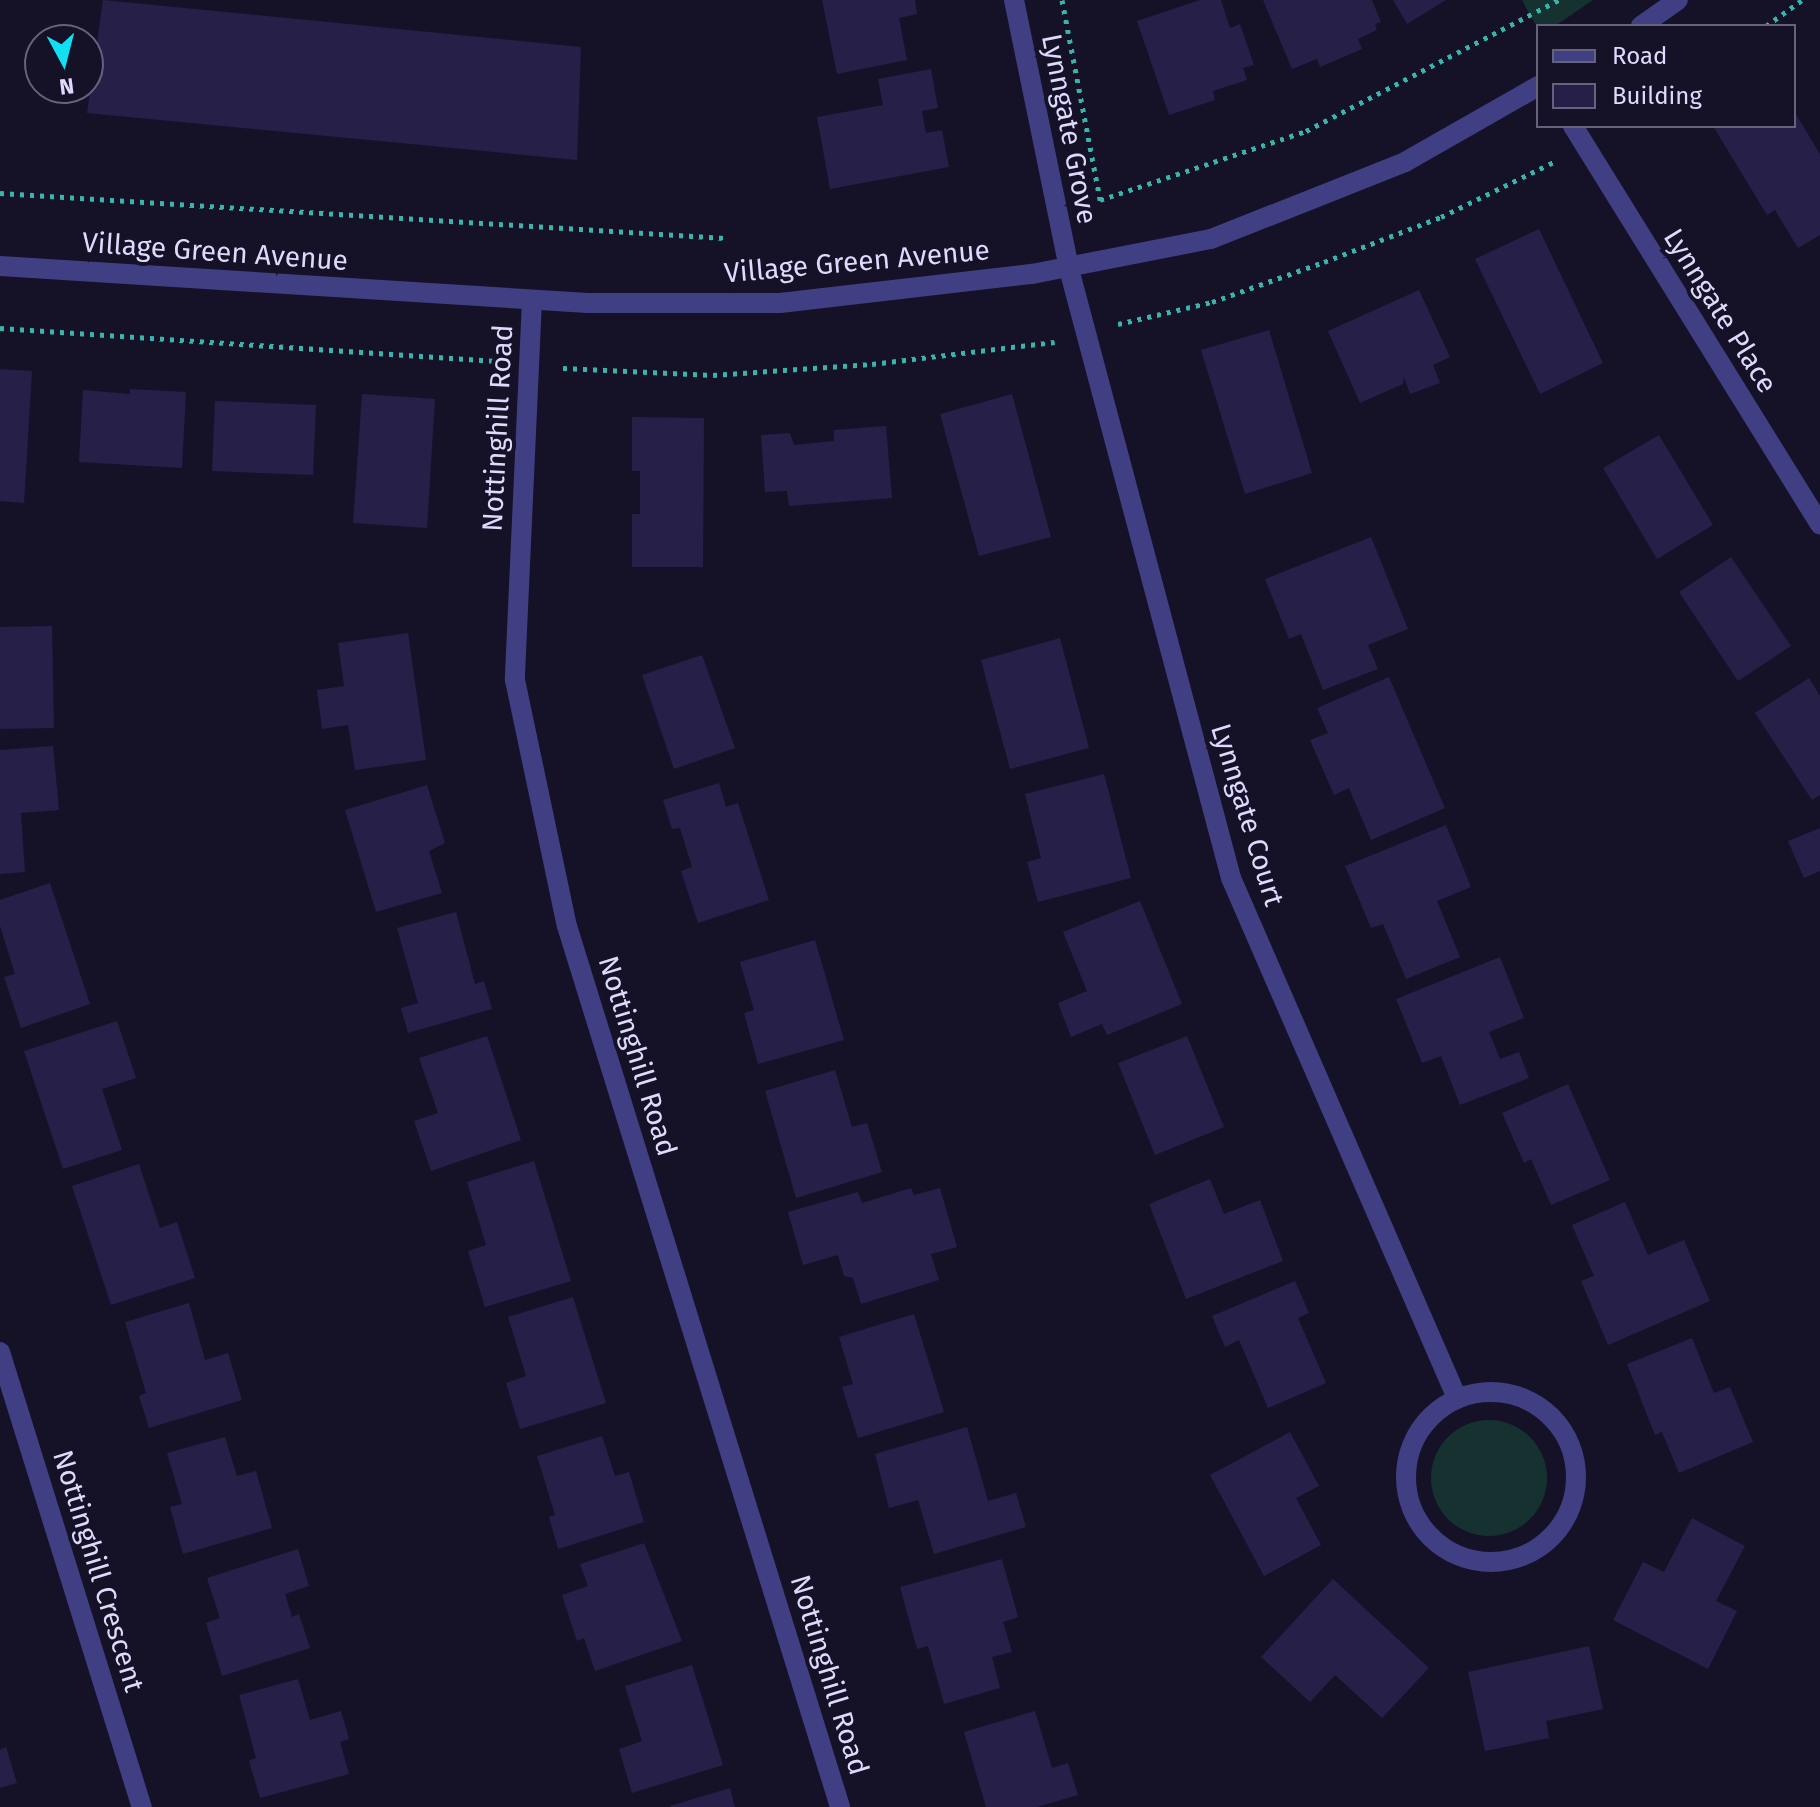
<!DOCTYPE html>
<style>
body{margin:0}
#map{position:relative;width:1820px;height:1807px;overflow:hidden;background:#151228;font-family:"Fira Sans",sans-serif}
div>[style]{position:absolute}
.green>*{inset:0;background:#153230}
.round{border-radius:50%}
.building>*{inset:0;background:#261f48}
.path>*{height:5px;margin-top:-2.5px;transform-origin:0;background:repeating-linear-gradient(90deg,#37b4ab 0 4px,transparent 0 10px)}
.minor>*{height:20px;margin:-10px;padding:0 10px;transform-origin:10px;border-radius:10px;background:#413f84}
.minor>.ring{margin:-10px;padding:0;box-sizing:content-box;background:none;border:20px solid #413f84;border-radius:50%}
.tertiary>*{height:20px;margin:-10px;padding:0 10px;transform-origin:10px;border-radius:10px;background:#413f84}
span{translate:-50% -50%;white-space:nowrap;text-align:center;line-height:1.15;-webkit-text-stroke:8px #151228;paint-order:stroke}
.street-label{font-size:28px;color:#dedafd}
.legend{position:absolute;left:1536px;top:24px;width:260px;height:104px;box-sizing:border-box;background:#151228;border:2px solid #65627d;margin:0;padding:10px 14px;list-style:none;font-size:24px;color:#dedafd}
.legend li{display:flex;align-items:center;gap:16px;height:40px}
.legend b{width:40px;border:2px solid #65627d}
.north{position:absolute;left:24px;top:24px;width:80px;height:80px;box-sizing:border-box;background:#151228;border:2px solid #65627d;border-radius:50%;rotate:173deg;font-size:22px;font-weight:700;line-height:32px;text-align:center;color:#dedafd}
.north::after{content:'';display:block;margin:auto;width:28px;height:36px;background:#11dff2;clip-path:polygon(50% 0,100% 100%,50% 72%,0 100%)}
</style>
<div id="map">
<div class="green">
<div style="clip-path:polygon(1522px 0,1593px 0,1555px 26px,1538px 29px)"></div>
<div class="round" style="left:1431px;top:1420px;width:116px;height:116px"></div>
</div>
<div class="building">
<div style="clip-path:polygon(103px 0,581px 47px,577px 160px,87px 113px)"></div>
<div style="clip-path:polygon(822px 0,915px 0,917px 14px,899px 18px,907px 60px,837px 74px)"></div>
<div style="clip-path:polygon(1200px 0,1221px 0,1230px 28px,1240px 24px,1254px 65px,1243px 68px,1247px 80px,1213px 91px,1215px 100px,1169px 115px,1137px 21px)"></div>
<div style="clip-path:polygon(1263px 0,1372px 0,1381px 22px,1375px 24px,1377px 30px,1358px 39px,1362px 49px,1320px 67px,1317px 59px,1292px 69px)"></div>
<div style="clip-path:polygon(1393px 0,1446px 0,1407px 24px)"></div>
<div style="clip-path:polygon(931px 69px,938px 108px,922px 111px,926px 133px,942px 130px,949px 167px,830px 189px,817px 117px,883px 105px,878px 79px)"></div>
<div style="clip-path:polygon(1794px 111px,1820px 154px,1820px 235px,1798px 248px,1775px 210px,1767px 215px,1713px 126px,1794px 126px)"></div>
<div style="clip-path:polygon(1539px 229px,1603px 363px,1540px 394px,1475px 259px)"></div>
<div style="clip-path:polygon(1419px 290px,1450px 357px,1433px 365px,1440px 383px,1410px 394px,1404px 377px,1403px 384px,1360px 403px,1328px 331px)"></div>
<div style="clip-path:polygon(1269px 330px,1312px 473px,1245px 494px,1201px 350px)"></div>
<div style="clip-path:polygon(0 369px,32px 371px,24px 503px,0 501px)"></div>
<div style="clip-path:polygon(130px 389px,186px 392px,182px 468px,79px 462px,83px 390px,130px 394px)"></div>
<div style="clip-path:polygon(362px 394px,435px 399px,427px 528px,353px 523px)"></div>
<div style="clip-path:polygon(1012px 394px,1051px 537px,979px 556px,940px 414px)"></div>
<div style="clip-path:polygon(215px 401px,316px 405px,313px 475px,212px 471px)"></div>
<div style="clip-path:polygon(632px 417px,704px 418px,703px 567px,632px 567px,632px 514px,640px 514px,640px 471px,632px 471px)"></div>
<div style="clip-path:polygon(886px 426px,892px 498px,789px 506px,787px 491px,765px 492px,761px 435px,790px 433px,794px 445px,834px 441px,834px 430px)"></div>
<div style="clip-path:polygon(1659px 435px,1713px 525px,1657px 559px,1603px 468px)"></div>
<div style="clip-path:polygon(1371px 537px,1408px 629px,1368px 645px,1378px 669px,1323px 690px,1301px 634px,1289px 639px,1265px 579px)"></div>
<div style="clip-path:polygon(1731px 557px,1791px 646px,1738px 681px,1679px 592px)"></div>
<div style="clip-path:polygon(52px 626px,54px 728px,0 729px,0 627px)"></div>
<div style="clip-path:polygon(408px 633px,426px 760px,355px 770px,348px 725px,322px 729px,317px 690px,344px 686px,338px 643px)"></div>
<div style="clip-path:polygon(1060px 638px,1089px 748px,1010px 769px,981px 660px)"></div>
<div style="clip-path:polygon(702px 655px,735px 748px,674px 769px,642px 675px)"></div>
<div style="clip-path:polygon(1389px 677px,1445px 808px,1371px 840px,1349px 788px,1334px 795px,1310px 740px,1328px 733px,1317px 708px)"></div>
<div style="clip-path:polygon(1809px 678px,1820px 696px,1820px 795px,1812px 800px,1755px 713px)"></div>
<div style="clip-path:polygon(53px 746px,59px 810px,21px 813px,25px 872px,0 874px,0 750px)"></div>
<div style="clip-path:polygon(1104px 774px,1131px 878px,1038px 902px,1027px 862px,1041px 858px,1025px 794px)"></div>
<div style="clip-path:polygon(719px 783px,726px 807px,738px 803px,769px 900px,698px 923px,681px 871px,692px 867px,680px 828px,672px 829px,663px 800px)"></div>
<div style="clip-path:polygon(427px 785px,445px 843px,429px 851px,442px 893px,376px 912px,345px 810px)"></div>
<div style="clip-path:polygon(1446px 825px,1471px 887px,1437px 901px,1460px 957px,1406px 979px,1383px 924px,1371px 928px,1345px 866px)"></div>
<div style="clip-path:polygon(1820px 828px,1820px 871px,1804px 878px,1788px 841px)"></div>
<div style="clip-path:polygon(50px 883px,90px 1004px,21px 1028px,4px 977px,15px 974px,0 926px,0 900px)"></div>
<div style="clip-path:polygon(1140px 901px,1182px 1004px,1107px 1035px,1102px 1024px,1071px 1037px,1058px 1003px,1087px 991px,1063px 932px)"></div>
<div style="clip-path:polygon(456px 912px,475px 984px,484px 981px,492px 1009px,408px 1033px,401px 1008px,418px 1003px,397px 928px)"></div>
<div style="clip-path:polygon(815px 940px,844px 1040px,758px 1064px,744px 1013px,754px 1010px,740px 962px)"></div>
<div style="clip-path:polygon(1500px 957px,1524px 1018px,1489px 1032px,1500px 1059px,1519px 1052px,1529px 1078px,1460px 1105px,1441px 1056px,1422px 1063px,1396px 999px)"></div>
<div style="clip-path:polygon(117px 1021px,136px 1078px,102px 1089px,122px 1150px,63px 1169px,24px 1051px)"></div>
<div style="clip-path:polygon(487px 1036px,521px 1140px,431px 1171px,414px 1121px,438px 1113px,419px 1058px)"></div>
<div style="clip-path:polygon(1187px 1036px,1224px 1127px,1155px 1155px,1118px 1063px)"></div>
<div style="clip-path:polygon(835px 1070px,852px 1127px,867px 1123px,882px 1172px,796px 1198px,765px 1091px)"></div>
<div style="clip-path:polygon(1568px 1084px,1610px 1180px,1551px 1205px,1531px 1159px,1524px 1163px,1502px 1113px)"></div>
<div style="clip-path:polygon(534px 1161px,571px 1281px,485px 1307px,468px 1251px,486px 1245px,467px 1182px)"></div>
<div style="clip-path:polygon(139px 1164px,160px 1228px,177px 1222px,195px 1278px,111px 1305px,72px 1186px)"></div>
<div style="clip-path:polygon(1210px 1179px,1224px 1214px,1260px 1200px,1283px 1261px,1186px 1299px,1149px 1204px)"></div>
<div style="clip-path:polygon(911px 1188px,914px 1195px,940px 1188px,957px 1247px,931px 1254px,939px 1280px,861px 1304px,853px 1278px,844px 1276px,838px 1255px,803px 1265px,788px 1212px,858px 1192px,862px 1203px)"></div>
<div style="clip-path:polygon(1625px 1202px,1648px 1255px,1684px 1240px,1710px 1301px,1608px 1345px,1581px 1281px,1594px 1276px,1572px 1225px)"></div>
<div style="clip-path:polygon(1295px 1281px,1309px 1313px,1298px 1318px,1326px 1383px,1268px 1408px,1239px 1340px,1225px 1347px,1212px 1316px)"></div>
<div style="clip-path:polygon(573px 1297px,606px 1403px,520px 1429px,506px 1383px,526px 1376px,508px 1317px)"></div>
<div style="clip-path:polygon(189px 1303px,205px 1360px,228px 1353px,242px 1400px,149px 1428px,139px 1396px,146px 1393px,125px 1322px)"></div>
<div style="clip-path:polygon(914px 1314px,944px 1412px,858px 1438px,842px 1387px,853px 1384px,839px 1337px)"></div>
<div style="clip-path:polygon(1692px 1338px,1714px 1393px,1730px 1387px,1753px 1442px,1679px 1473px,1662px 1432px,1655px 1435px,1627px 1364px)"></div>
<div style="clip-path:polygon(967px 1427px,988px 1501px,1016px 1493px,1026px 1527px,934px 1554px,918px 1500px,889px 1508px,875px 1454px)"></div>
<div style="clip-path:polygon(1290px 1432px,1319px 1486px,1296px 1498px,1321px 1545px,1264px 1576px,1210px 1475px)"></div>
<div style="clip-path:polygon(602px 1436px,615px 1476px,629px 1472px,644px 1522px,558px 1549px,549px 1517px,555px 1515px,537px 1456px)"></div>
<div style="clip-path:polygon(225px 1437px,237px 1476px,256px 1471px,272px 1528px,183px 1554px,170px 1507px,182px 1504px,167px 1453px)"></div>
<div style="clip-path:polygon(1692px 1518px,1745px 1546px,1716px 1601px,1737px 1611px,1708px 1669px,1613px 1620px,1643px 1562px,1664px 1572px)"></div>
<div style="clip-path:polygon(644px 1543px,682px 1641px,595px 1671px,584px 1638px,577px 1641px,562px 1595px,588px 1586px,580px 1564px)"></div>
<div style="clip-path:polygon(298px 1549px,309px 1586px,285px 1594px,292px 1617px,299px 1614px,310px 1648px,222px 1676px,206px 1623px,220px 1618px,207px 1578px)"></div>
<div style="clip-path:polygon(1002px 1559px,1018px 1617px,1003px 1622px,1012px 1652px,992px 1657px,1000px 1688px,944px 1704px,928px 1646px,917px 1649px,900px 1587px)"></div>
<div style="clip-path:polygon(1333px 1579px,1429px 1668px,1382px 1718px,1335px 1675px,1310px 1702px,1261px 1657px)"></div>
<div style="clip-path:polygon(1589px 1646px,1603px 1709px,1546px 1721px,1549px 1738px,1485px 1751px,1468px 1672px)"></div>
<div style="clip-path:polygon(692px 1665px,723px 1765px,632px 1793px,619px 1749px,642px 1741px,625px 1686px)"></div>
<div style="clip-path:polygon(298px 1679px,310px 1720px,341px 1711px,349px 1739px,340px 1742px,349px 1774px,260px 1798px,249px 1761px,256px 1758px,239px 1695px)"></div>
<div style="clip-path:polygon(1035px 1711px,1052px 1768px,1068px 1763px,1078px 1795px,1037px 1807px,986px 1807px,964px 1732px)"></div>
<div style="clip-path:polygon(6px 1747px,17px 1783px,0 1788px,0 1750px)"></div>
<div style="clip-path:polygon(730px 1788px,735px 1807px,670px 1807px,670px 1806px)"></div>
</div>
<div class="path">
<div style="left:1062px;top:0;width:204px;rotate:79.2deg"></div>
<div style="left:1100px;top:200px;width:217px;rotate:-18.5deg"></div>
<div style="left:1306px;top:131px;width:285px;rotate:-27.4deg"></div>
<div style="left:1766px;top:26px;width:44px;rotate:-35.8deg"></div>
<div style="left:0;top:193px;width:726px;rotate:3.55deg"></div>
<div style="left:1118px;top:324px;width:97px;rotate:-13.2deg"></div>
<div style="left:1212px;top:302px;width:119px;rotate:-19.7deg"></div>
<div style="left:1324px;top:262px;width:125px;rotate:-21deg"></div>
<div style="left:1441px;top:217px;width:126px;rotate:-26deg"></div>
<div style="left:0;top:328px;width:494px;rotate:3.8deg"></div>
<div style="left:563px;top:368px;width:150px;rotate:2.7deg"></div>
<div style="left:713px;top:375px;width:159px;rotate:-4deg"></div>
<div style="left:872px;top:364px;width:184px;rotate:-6.9deg"></div>
</div>
<div class="minor">
<div style="left:1014px;top:0;width:275px;rotate:78.4deg"></div>
<div style="left:1069px;top:269px;width:630px;rotate:75.1deg"></div>
<div style="left:1231px;top:878px;width:567px;rotate:66.51deg"></div>
<div style="left:1573px;top:126px;width:469px;rotate:58.2deg"></div>
<div style="left:0;top:1352px;width:477px;rotate:72.7deg"></div>
<div class="ring" style="left:1406px;top:1392px;width:150px;height:150px"></div>
</div>
<div class="tertiary">
<div style="left:1641px;top:26px;width:45px;rotate:-35.1deg"></div>
<div style="left:0;top:266px;width:589px;rotate:3.6deg"></div>
<div style="left:588px;top:303px;width:192px"></div>
<div style="left:780px;top:303px;width:254px;rotate:-6.6deg"></div>
<div style="left:1032px;top:274px;width:182px;rotate:-11.1deg"></div>
<div style="left:1211px;top:239px;width:209px;rotate:-21.6deg"></div>
<div style="left:1405px;top:162px;width:153px;rotate:-29.7deg"></div>
<div style="left:532px;top:300px;width:380px;rotate:92.6deg"></div>
<div style="left:515px;top:680px;width:251px;rotate:78.1deg"></div>
<div style="left:567px;top:926px;width:922px;rotate:72.78deg"></div>
</div>
<div class="street-label">
<span style="left:1069px;top:129px;rotate:79deg">Lynngate Grove</span>
<span style="left:215px;top:252px;rotate:4deg">Village Green Avenue</span>
<span style="left:857px;top:262px;rotate:-5deg">Village Green Avenue</span>
<span style="left:1720px;top:311px;rotate:58deg">Lynngate Place</span>
<span style="left:498px;top:428px;rotate:-87deg">Nottinghill Road</span>
<span style="left:1247px;top:815px;rotate:73deg">Lynngate Court</span>
<span style="left:637px;top:1056px;rotate:73deg">Nottinghill Road</span>
<span style="left:98px;top:1571px;rotate:73deg">Nottinghill Crescent</span>
<span style="left:829px;top:1675px;rotate:73deg">Nottinghill Road</span>
</div>
<ul class="legend">
<li><b style="height:10px;background:#413f84"></b>Road</li>
<li><b style="height:22px;background:#261f48"></b>Building</li>
</ul>
<div class="north">N</div>
</div>
